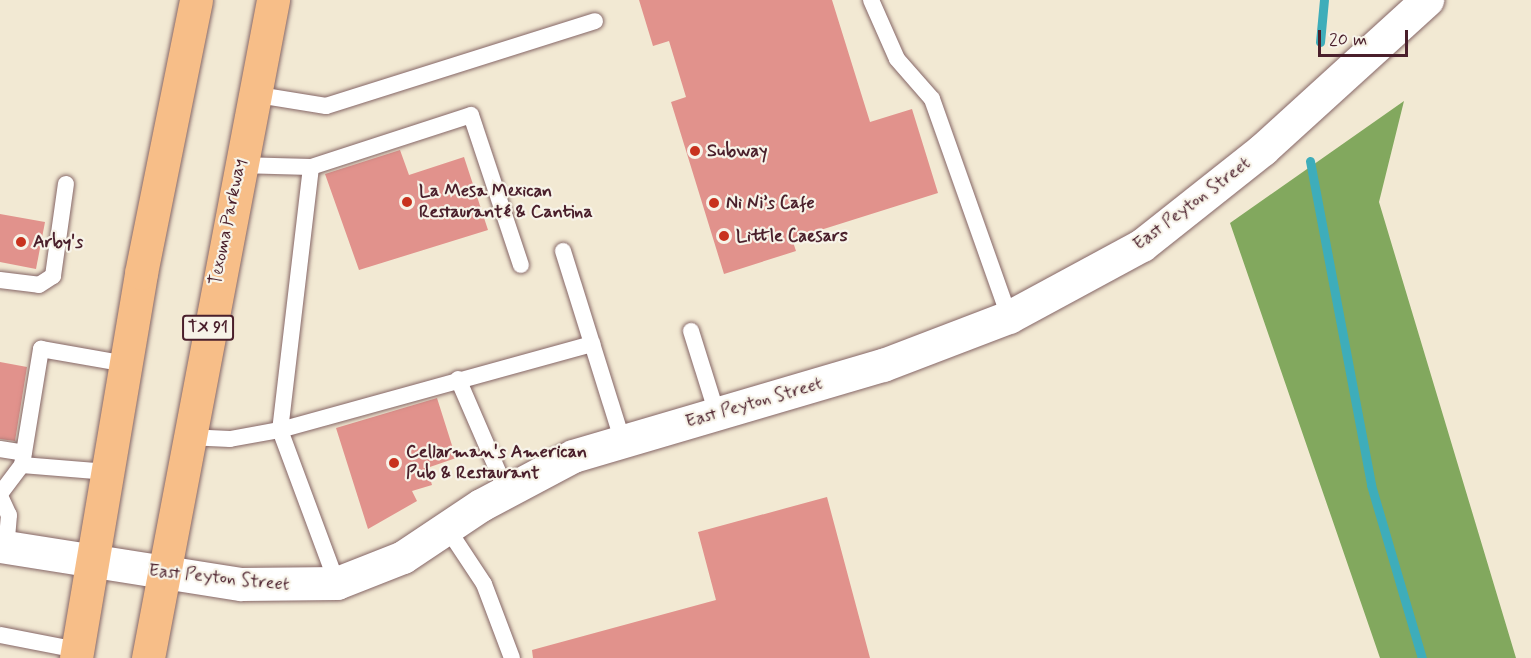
<!DOCTYPE html>
<meta charset="utf-8">
<style>
body{margin:0}
#map{position:relative;width:1531px;height:658px;overflow:hidden;background:#f2e9d3;font-family:Mynerve,sans-serif}
div>[style]{position:absolute}
.forest>*{inset:0;background:#82a85e}
.stream>*{height:9px;margin:-4.5px;padding:0 4.5px;transform-origin:4.5px;border-radius:4.5px;background:#3eadba}
.building>*{inset:0;background:#e1928c}
.roads{filter:drop-shadow(0 0 2px #856666) drop-shadow(0 0 2px #856666)}
.lane>*{height:16px;margin:-8px;padding:0 8px;transform-origin:8px;border-radius:8px;background:#fff}
.street>*{height:33px;margin:-16.5px;padding:0 16.5px;transform-origin:16.5px;border-radius:16.5px;background:#fff}
.primary>*{height:33px;margin:-16.5px;padding:0 16.5px;transform-origin:16.5px;border-radius:16.5px;background:#f7be88}
.dots>*{width:16px;height:16px;translate:-50% -50%;box-sizing:border-box;border:3px solid #f7f3e8;border-radius:50%}
span{translate:-50% -50%;white-space:nowrap;text-align:center;line-height:1.15;-webkit-text-stroke:4.5px #f7f3e8;paint-order:stroke}
.shield-label span{padding:2px 4px;background:#f7f3e8;border:2px solid;border-radius:4px;-webkit-text-stroke-width:0}
.shield-label{font-size:16px;color:#4a1f2b;font-weight:700}
.poi-label{font-size:18px;color:#4a1f2b;font-weight:700}
.left{translate:0 -50%;text-align:left}
.street-label{font-size:18px;color:#4a1f2b}
.scale{position:absolute;left:1318px;top:30px;width:90px;height:27px;box-sizing:border-box;border:3px solid #4a1f2b;border-top:0;padding-left:8px;font-size:18px;line-height:21px;white-space:nowrap;color:#4a1f2b;-webkit-text-stroke:4px #f7f3e8;paint-order:stroke}
</style>
<div id="map">
<div class="forest">
<div style="clip-path:polygon(1404px 101px,1379px 202px,1516px 658px,1380px 658px,1230px 223px)"></div>
</div>
<div class="stream">
<div style="left:1320px;top:42px;width:42px;rotate:-84.6deg"></div>
<div style="left:1310px;top:161px;width:330px;rotate:79.3deg"></div>
<div style="left:1371px;top:485px;width:180px;rotate:73.6deg"></div>
</div>
<div class="building">
<div style="clip-path:polygon(639px 0,832px 0,870px 122px,912px 109px,938px 193px,792px 239px,796px 251px,724px 274px,671px 102px,686px 97px,669px 41px,653px 46px)"></div>
<div style="clip-path:polygon(400px 150px,409px 175px,464px 157px,488px 230px,359px 270px,325px 174px)"></div>
<div style="clip-path:polygon(0 214px,45px 222px,36px 269px,0 262px)"></div>
<div style="clip-path:polygon(0 362px,27px 367px,15px 441px,0 439px)"></div>
<div style="clip-path:polygon(437px 398px,456px 458px,427px 468px,432px 485px,412px 491px,417px 501px,368px 529px,336px 428px)"></div>
<div style="clip-path:polygon(827px 497px,870px 658px,533px 658px,532px 650px,716px 600px,698px 532px)"></div>
</div>
<div class="roads">
<div class="lane">
<div style="left:871px;top:0;width:64px;rotate:66.2deg"></div>
<div style="left:897px;top:59px;width:53px;rotate:48.8deg"></div>
<div style="left:932px;top:99px;width:231px;rotate:70.5deg"></div>
<div style="left:252px;top:94px;width:75px;rotate:9.2deg"></div>
<div style="left:326px;top:106px;width:282px;rotate:-17.5deg"></div>
<div style="left:238px;top:165px;width:73px;rotate:1.6deg"></div>
<div style="left:311px;top:167px;width:168px;rotate:-18deg"></div>
<div style="left:471px;top:115px;width:158px;rotate:71.6deg"></div>
<div style="left:311px;top:167px;width:265px;rotate:96.7deg"></div>
<div style="left:280px;top:430px;width:163px;rotate:69.6deg"></div>
<div style="left:563px;top:251px;width:200px;rotate:72.6deg"></div>
<div style="left:0;top:280px;width:39px;rotate:7deg"></div>
<div style="left:39px;top:285px;width:17px;rotate:-33deg"></div>
<div style="left:53px;top:276px;width:93px;rotate:-82deg"></div>
<div style="left:691px;top:331px;width:87px;rotate:72.6deg"></div>
<div style="left:458px;top:379px;width:123px;rotate:66.6deg"></div>
<div style="left:187px;top:437px;width:43px;rotate:2.7deg"></div>
<div style="left:230px;top:439px;width:51px;rotate:-10.2deg"></div>
<div style="left:280px;top:430px;width:324px;rotate:-15.4deg"></div>
<div style="left:0;top:449px;width:24px;rotate:9deg"></div>
<div style="left:22px;top:465px;width:118px;rotate:-80.7deg"></div>
<div style="left:41px;top:349px;width:86px;rotate:10deg"></div>
<div style="left:0;top:494px;width:36px;rotate:-53deg"></div>
<div style="left:22px;top:465px;width:86px;rotate:4.7deg"></div>
<div style="left:0;top:496px;width:21px;rotate:65deg"></div>
<div style="left:9px;top:515px;width:32px;rotate:95deg"></div>
<div style="left:447px;top:528px;width:67px;rotate:56.5deg"></div>
<div style="left:484px;top:584px;width:79px;rotate:69.3deg"></div>
<div style="left:0;top:635px;width:78px;rotate:11deg"></div>
</div>
<div class="street">
<div style="left:0;top:546px;width:244px;rotate:9deg"></div>
<div style="left:241px;top:584px;width:96px;rotate:-0.6deg"></div>
<div style="left:337px;top:583px;width:71px;rotate:-21.5deg"></div>
<div style="left:403px;top:557px;width:94px;rotate:-33.7deg"></div>
<div style="left:481px;top:505px;width:104px;rotate:-28deg"></div>
<div style="left:573px;top:456px;width:323px;rotate:-16.4deg"></div>
<div style="left:883px;top:365px;width:135px;rotate:-20.9deg"></div>
<div style="left:1009px;top:317px;width:151px;rotate:-28.4deg"></div>
<div style="left:1142px;top:245px;width:154px;rotate:-38.4deg"></div>
<div style="left:1263px;top:149px;width:222px;rotate:-42.3deg"></div>
</div>
<div class="primary">
<div style="left:76px;top:658px;width:390px;rotate:-80.4deg"></div>
<div style="left:141px;top:273px;width:278px;rotate:-78.6deg"></div>
<div style="left:148px;top:658px;width:670px;rotate:-79.24deg"></div>
</div>
</div>
<div class="dots">
<div style="left:695px;top:151px;background:#c8321e"></div>
<div style="left:407px;top:202px;background:#c8321e"></div>
<div style="left:714px;top:203px;background:#c8321e"></div>
<div style="left:724px;top:236px;background:#c8321e"></div>
<div style="left:21px;top:242px;background:#c8321e"></div>
<div style="left:394px;top:463px;background:#c8321e"></div>
</div>
<div class="shield-label">
<span style="left:208px;top:328px">TX 91</span>
</div>
<div class="poi-label">
<span class="left" style="left:707px;top:151px">Subway</span>
<span class="left" style="left:419px;top:202px">La Mesa Mexican<br>Restauranté &amp; Cantina</span>
<span class="left" style="left:726px;top:203px">Ni Ni’s Cafe</span>
<span class="left" style="left:736px;top:236px">Little Caesars</span>
<span class="left" style="left:33px;top:242px">Arby's</span>
<span class="left" style="left:406px;top:463px">Cellarman's American<br>Pub &amp; Restaurant</span>
</div>
<div class="street-label">
<span style="left:1192px;top:204px;rotate:-37deg">East Peyton Street</span>
<span style="left:228px;top:222px;rotate:-79deg">Texoma Parkway</span>
<span style="left:754px;top:403px;rotate:-16deg">East Peyton Street</span>
<span style="left:219px;top:578px;rotate:6deg">East Peyton Street</span>
</div>
<div class="scale">20 m</div>
</div>
